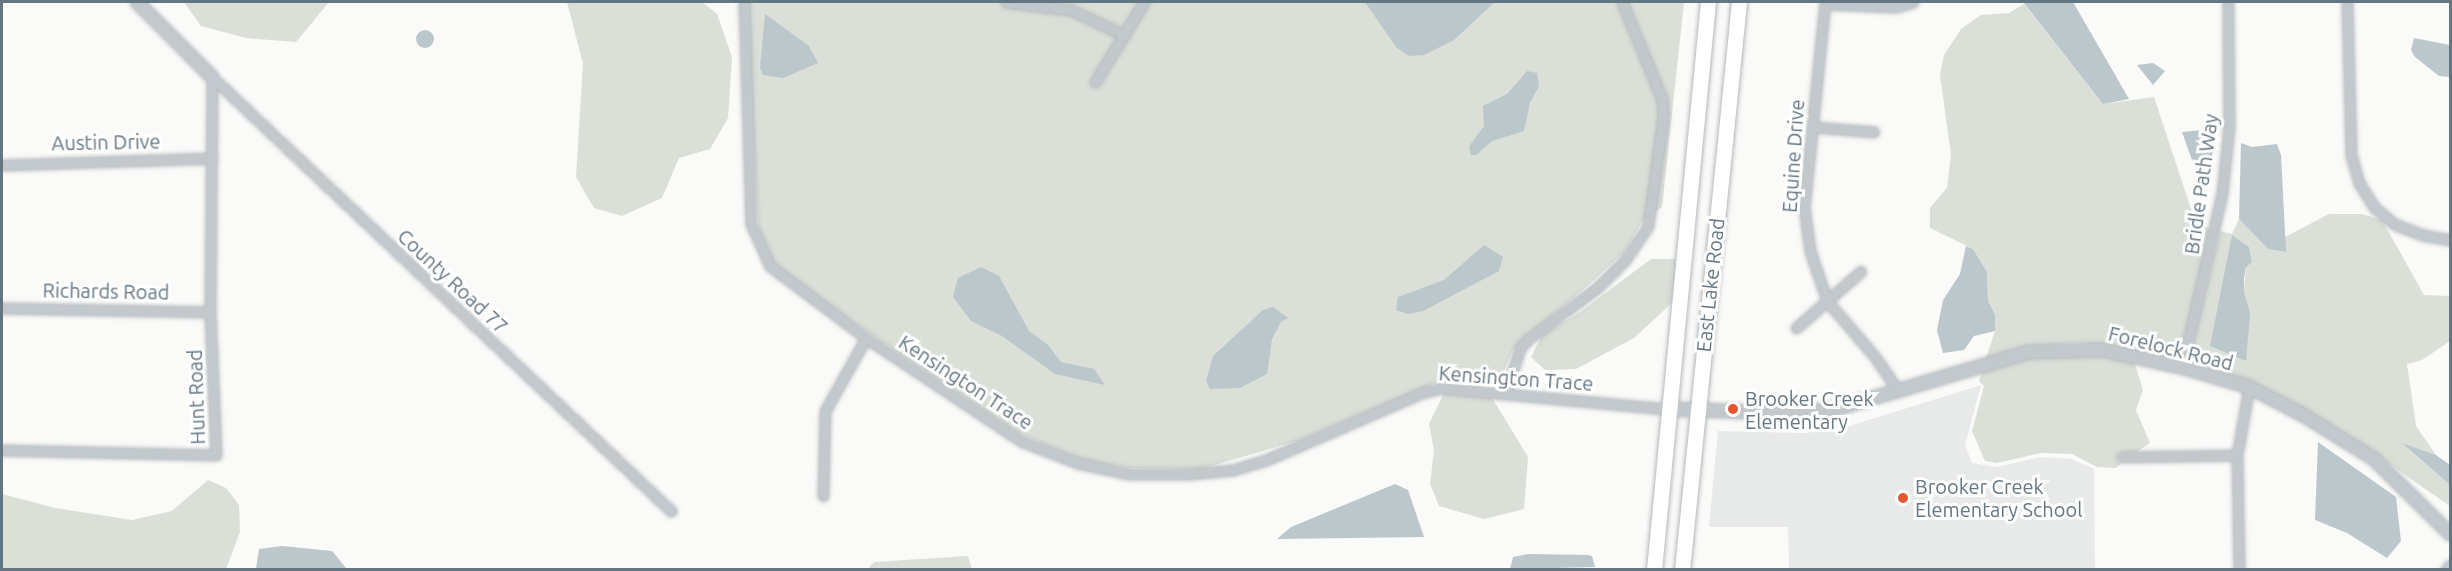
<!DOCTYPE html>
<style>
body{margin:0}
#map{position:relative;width:2452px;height:571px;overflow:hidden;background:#fafaf8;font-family:Ubuntu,sans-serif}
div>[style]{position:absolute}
.built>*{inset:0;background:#e8e9e9}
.green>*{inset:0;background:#dadfd7}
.water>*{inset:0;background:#bbc7cb}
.round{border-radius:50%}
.roads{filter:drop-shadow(0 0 2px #b5babe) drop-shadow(0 0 2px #b5babe)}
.minor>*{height:9px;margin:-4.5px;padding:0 4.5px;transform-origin:4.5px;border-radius:4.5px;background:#c3c8cc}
.tertiary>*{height:12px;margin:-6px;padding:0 6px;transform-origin:6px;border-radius:6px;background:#c3c8cc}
.primary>*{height:15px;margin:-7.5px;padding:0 7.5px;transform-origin:7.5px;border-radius:7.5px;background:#fff}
.dots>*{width:16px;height:16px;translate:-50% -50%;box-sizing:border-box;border:3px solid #fff;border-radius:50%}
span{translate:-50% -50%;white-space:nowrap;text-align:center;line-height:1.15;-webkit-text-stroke:6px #fff;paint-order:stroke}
.street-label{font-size:20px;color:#657683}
.poi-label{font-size:20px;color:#657683}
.left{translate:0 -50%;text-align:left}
.frame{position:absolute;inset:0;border:3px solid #657683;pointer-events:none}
</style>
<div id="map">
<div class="built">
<div style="clip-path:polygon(1981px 385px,1965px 445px,1972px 463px,1997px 467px,2041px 457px,2072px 459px,2094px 469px,2095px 569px,1789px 569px,1788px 527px,1709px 527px,1718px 431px,1805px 433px,1840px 429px)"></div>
</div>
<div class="green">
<div style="clip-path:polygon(184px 2px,329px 2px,296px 42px,246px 38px,201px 26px)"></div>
<div style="clip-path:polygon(567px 2px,702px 2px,717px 14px,732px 57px,728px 118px,710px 149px,679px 158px,662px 198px,622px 216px,594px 208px,576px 177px,583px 64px)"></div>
<div style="clip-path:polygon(747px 2px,1684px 2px,1662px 207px,1642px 222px,1624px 252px,1594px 280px,1513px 350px,1499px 383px,1438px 382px,1300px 440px,1201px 469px,1127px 468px,1080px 459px,1018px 433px,770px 266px,758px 224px)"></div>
<div style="clip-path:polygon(2024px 4px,2103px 104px,2154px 97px,2196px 224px,2212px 229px,2179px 362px,2103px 345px,2074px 343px,2028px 347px,1986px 358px,1995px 331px,1995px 315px,1988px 300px,1987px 272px,1973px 249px,1930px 228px,1930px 208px,1947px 188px,1951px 155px,1940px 75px,1944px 55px,1961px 29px,1981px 15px,2009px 13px)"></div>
<div style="clip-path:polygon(evenodd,2329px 214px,2362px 214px,2382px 220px,2424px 295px,2450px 296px,2450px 341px,2422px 360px,2407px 364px,2416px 426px,2436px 455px,2403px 444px,2450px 485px,2450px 506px,2376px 455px,2188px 363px,2220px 231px,2232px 234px,2239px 219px,2268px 249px,2285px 252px,2285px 237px,2329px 214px,2232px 235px,2249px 247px,2252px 262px,2246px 266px,2244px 292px,2232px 235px)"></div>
<div style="clip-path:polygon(1651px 259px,1678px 259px,1674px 301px,1634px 338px,1576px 369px,1545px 370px,1531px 357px,1542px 335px,1580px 312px)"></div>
<div style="clip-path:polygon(2101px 355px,2134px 361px,2143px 390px,2136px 410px,2150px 443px,2137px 452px,2118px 453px,2118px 462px,2123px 462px,2116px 468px,2097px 467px,2072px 454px,2041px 453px,1997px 463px,1985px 461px,1972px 431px,1984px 386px,1979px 381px,1983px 369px,2029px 357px)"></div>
<div style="clip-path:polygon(1444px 393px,1491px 396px,1528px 457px,1524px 509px,1484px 519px,1439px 506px,1430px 484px,1434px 450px,1429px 424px)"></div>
<div style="clip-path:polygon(208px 480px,226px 488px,239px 505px,240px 532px,226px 569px,2px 569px,2px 494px,55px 508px,132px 520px,172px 511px)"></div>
<div style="clip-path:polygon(968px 556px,972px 569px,868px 569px,874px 562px)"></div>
</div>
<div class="water">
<div style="clip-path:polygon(1365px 2px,1495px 2px,1454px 40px,1424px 55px,1409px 56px,1396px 47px)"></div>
<div style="clip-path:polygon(2023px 2px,2073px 2px,2129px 99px,2103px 104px)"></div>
<div style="clip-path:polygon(765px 14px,809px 46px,818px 63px,783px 78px,763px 75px,760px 68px)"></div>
<div class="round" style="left:416px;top:30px;width:18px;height:18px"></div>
<div style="clip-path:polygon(2414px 38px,2450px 45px,2450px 77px,2439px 76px,2415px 57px,2411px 50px)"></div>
<div style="clip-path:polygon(2153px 63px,2165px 71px,2153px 85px,2137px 65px)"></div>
<div style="clip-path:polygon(1527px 71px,1537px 73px,1539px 86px,1530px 103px,1524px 131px,1492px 141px,1476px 155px,1471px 155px,1469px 146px,1484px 126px,1483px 106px,1507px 94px)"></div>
<div style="clip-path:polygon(2213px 129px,2212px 169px,2196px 171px,2182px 132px)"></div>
<div style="clip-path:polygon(2241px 143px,2252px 147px,2277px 144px,2281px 155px,2286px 252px,2268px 249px,2239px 219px)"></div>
<div style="clip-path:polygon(2232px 235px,2249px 247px,2252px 262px,2246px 267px,2244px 279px,2244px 292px,2250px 313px,2246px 361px,2210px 346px)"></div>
<div style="clip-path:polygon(1484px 245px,1503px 257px,1499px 271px,1423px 311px,1408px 314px,1396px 310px,1398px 297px,1444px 280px)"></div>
<div style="clip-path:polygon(1966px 246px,1973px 249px,1987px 272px,1988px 300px,1995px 315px,1995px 331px,1974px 336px,1964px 350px,1943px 353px,1937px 330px,1943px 300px,1960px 274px)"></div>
<div style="clip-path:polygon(981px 267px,999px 276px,1029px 331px,1048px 345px,1061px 362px,1094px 369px,1105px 385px,1055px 374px,1002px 336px,971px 321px,953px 297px,958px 278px)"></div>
<div style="clip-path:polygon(1273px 307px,1288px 318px,1281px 322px,1272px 339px,1267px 374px,1240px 388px,1210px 389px,1206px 381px,1213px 356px,1263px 310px)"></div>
<div style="clip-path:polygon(2318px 442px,2396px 497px,2401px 541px,2387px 558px,2347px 533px,2315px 520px)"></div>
<div style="clip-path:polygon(2402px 443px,2436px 455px,2450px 465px,2450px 485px)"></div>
<div style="clip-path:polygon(1395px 484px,1408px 490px,1424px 537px,1277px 539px,1291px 527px)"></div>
<div style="clip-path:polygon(282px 546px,332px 551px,346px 568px,256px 569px,259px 549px)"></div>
<div style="clip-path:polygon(1528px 554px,1588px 555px,1592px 556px,1595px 567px,1510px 569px,1513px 557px)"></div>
</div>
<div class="roads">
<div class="minor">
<div style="left:744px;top:2px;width:222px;rotate:88.2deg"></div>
<div style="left:751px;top:224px;width:46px;rotate:65.7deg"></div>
<div style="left:770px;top:266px;width:120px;rotate:36.9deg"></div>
<div style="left:866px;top:338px;width:186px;rotate:33.6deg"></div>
<div style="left:1021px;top:441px;width:61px;rotate:21.1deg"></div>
<div style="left:1078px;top:463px;width:52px;rotate:12.2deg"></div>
<div style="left:1129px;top:474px;width:60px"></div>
<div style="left:1189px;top:474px;width:44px;rotate:-5.2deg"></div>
<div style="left:1233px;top:470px;width:34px;rotate:-17deg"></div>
<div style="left:1266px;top:460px;width:172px;rotate:-23.3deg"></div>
<div style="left:1424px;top:392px;width:17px;rotate:-13deg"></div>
<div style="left:1441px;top:388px;width:229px;rotate:5.3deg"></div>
<div style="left:1006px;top:2px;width:65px;rotate:7deg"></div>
<div style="left:1071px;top:10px;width:59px;rotate:25.3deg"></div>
<div style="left:1825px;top:2px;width:206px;rotate:95.8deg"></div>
<div style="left:1804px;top:207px;width:44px;rotate:82.2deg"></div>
<div style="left:1810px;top:251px;width:53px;rotate:71.2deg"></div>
<div style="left:1827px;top:301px;width:74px;rotate:49.4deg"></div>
<div style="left:1875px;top:357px;width:42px;rotate:55.6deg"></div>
<div style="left:2347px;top:2px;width:153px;rotate:88.5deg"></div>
<div style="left:2351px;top:155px;width:29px;rotate:74deg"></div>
<div style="left:2359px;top:183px;width:28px;rotate:58deg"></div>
<div style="left:2374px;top:207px;width:26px;rotate:40deg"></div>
<div style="left:2394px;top:224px;width:30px;rotate:21deg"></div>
<div style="left:2422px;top:235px;width:28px;rotate:10deg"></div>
<div style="left:1825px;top:4px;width:71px;rotate:2.4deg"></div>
<div style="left:1896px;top:7px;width:18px;rotate:-16deg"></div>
<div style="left:212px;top:77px;width:632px;rotate:43.4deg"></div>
<div style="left:1095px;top:82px;width:94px;rotate:-58.5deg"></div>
<div style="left:1812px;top:127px;width:62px;rotate:4.6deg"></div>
<div style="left:2px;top:165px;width:210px;rotate:-1.9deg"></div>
<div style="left:2px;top:308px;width:208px;rotate:1.1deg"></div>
<div style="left:1796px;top:328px;width:86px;rotate:-41.2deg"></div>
<div style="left:2182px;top:368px;width:179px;rotate:-77.1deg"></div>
<div style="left:2222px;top:194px;width:68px;rotate:-84.1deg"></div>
<div style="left:2229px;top:126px;width:124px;rotate:-90.5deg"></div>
<div style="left:1506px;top:392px;width:46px;rotate:-72.3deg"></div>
<div style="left:1520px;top:348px;width:11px;rotate:-49deg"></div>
<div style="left:1527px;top:340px;width:89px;rotate:-36.7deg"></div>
<div style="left:1598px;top:287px;width:38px;rotate:-45deg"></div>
<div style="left:1625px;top:260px;width:41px;rotate:-55.9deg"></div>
<div style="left:1648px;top:226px;width:109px;rotate:-82.1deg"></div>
<div style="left:1663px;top:118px;width:19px;rotate:-93deg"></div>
<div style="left:1662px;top:99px;width:105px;rotate:-112.4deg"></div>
<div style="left:2px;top:450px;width:214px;rotate:1.3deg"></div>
<div style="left:216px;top:455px;width:143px;rotate:-92.4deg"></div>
<div style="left:210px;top:312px;width:235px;rotate:-89.5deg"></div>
<div style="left:2122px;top:457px;width:115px;rotate:-1deg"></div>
<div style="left:823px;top:496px;width:85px;rotate:-88.7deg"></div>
<div style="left:825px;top:411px;width:84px;rotate:-60.7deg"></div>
<div style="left:2239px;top:570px;width:115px;rotate:-91deg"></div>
<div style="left:2237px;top:455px;width:69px;rotate:-80deg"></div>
<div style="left:2446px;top:570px;width:6px;rotate:-51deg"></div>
</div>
<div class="tertiary">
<div style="left:137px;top:2px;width:106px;rotate:45deg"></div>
<div style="left:1669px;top:409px;width:110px;rotate:2.1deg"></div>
<div style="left:1779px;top:413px;width:53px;rotate:-3.2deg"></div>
<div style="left:1832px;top:410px;width:205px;rotate:-16.4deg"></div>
<div style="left:2029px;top:352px;width:73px;rotate:-1.6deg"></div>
<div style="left:2102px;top:350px;width:85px;rotate:12.2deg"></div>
<div style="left:2185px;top:368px;width:67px;rotate:16.5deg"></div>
<div style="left:2249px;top:387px;width:61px;rotate:27.4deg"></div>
<div style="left:2303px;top:415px;width:84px;rotate:31.8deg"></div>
<div style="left:2374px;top:459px;width:107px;rotate:44.6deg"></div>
</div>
<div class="primary">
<div style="left:1654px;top:570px;width:571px;rotate:-84.57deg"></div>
<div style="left:1682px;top:570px;width:571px;rotate:-84.27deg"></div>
</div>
</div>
<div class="dots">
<div style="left:1733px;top:409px;background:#e4572e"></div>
<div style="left:1903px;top:498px;background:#e4572e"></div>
</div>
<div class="street-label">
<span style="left:106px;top:142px;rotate:-1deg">Austin Drive</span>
<span style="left:1793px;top:156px;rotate:-86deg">Equine Drive</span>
<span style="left:2201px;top:184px;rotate:-82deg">Bridle Path Way</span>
<span style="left:453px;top:281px;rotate:43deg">County Road 77</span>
<span style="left:1710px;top:285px;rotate:-84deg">East Lake Road</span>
<span style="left:106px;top:291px;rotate:1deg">Richards Road</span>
<span style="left:2171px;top:348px;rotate:14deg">Forelock Road</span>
<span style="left:1516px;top:378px;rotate:4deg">Kensington Trace</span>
<span style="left:966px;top:382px;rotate:33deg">Kensington Trace</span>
<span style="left:196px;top:397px;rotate:-92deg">Hunt Road</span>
</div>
<div class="poi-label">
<span class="left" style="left:1745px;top:410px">Brooker Creek<br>Elementary</span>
<span class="left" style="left:1915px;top:498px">Brooker Creek<br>Elementary School</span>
</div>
<div class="frame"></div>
</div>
